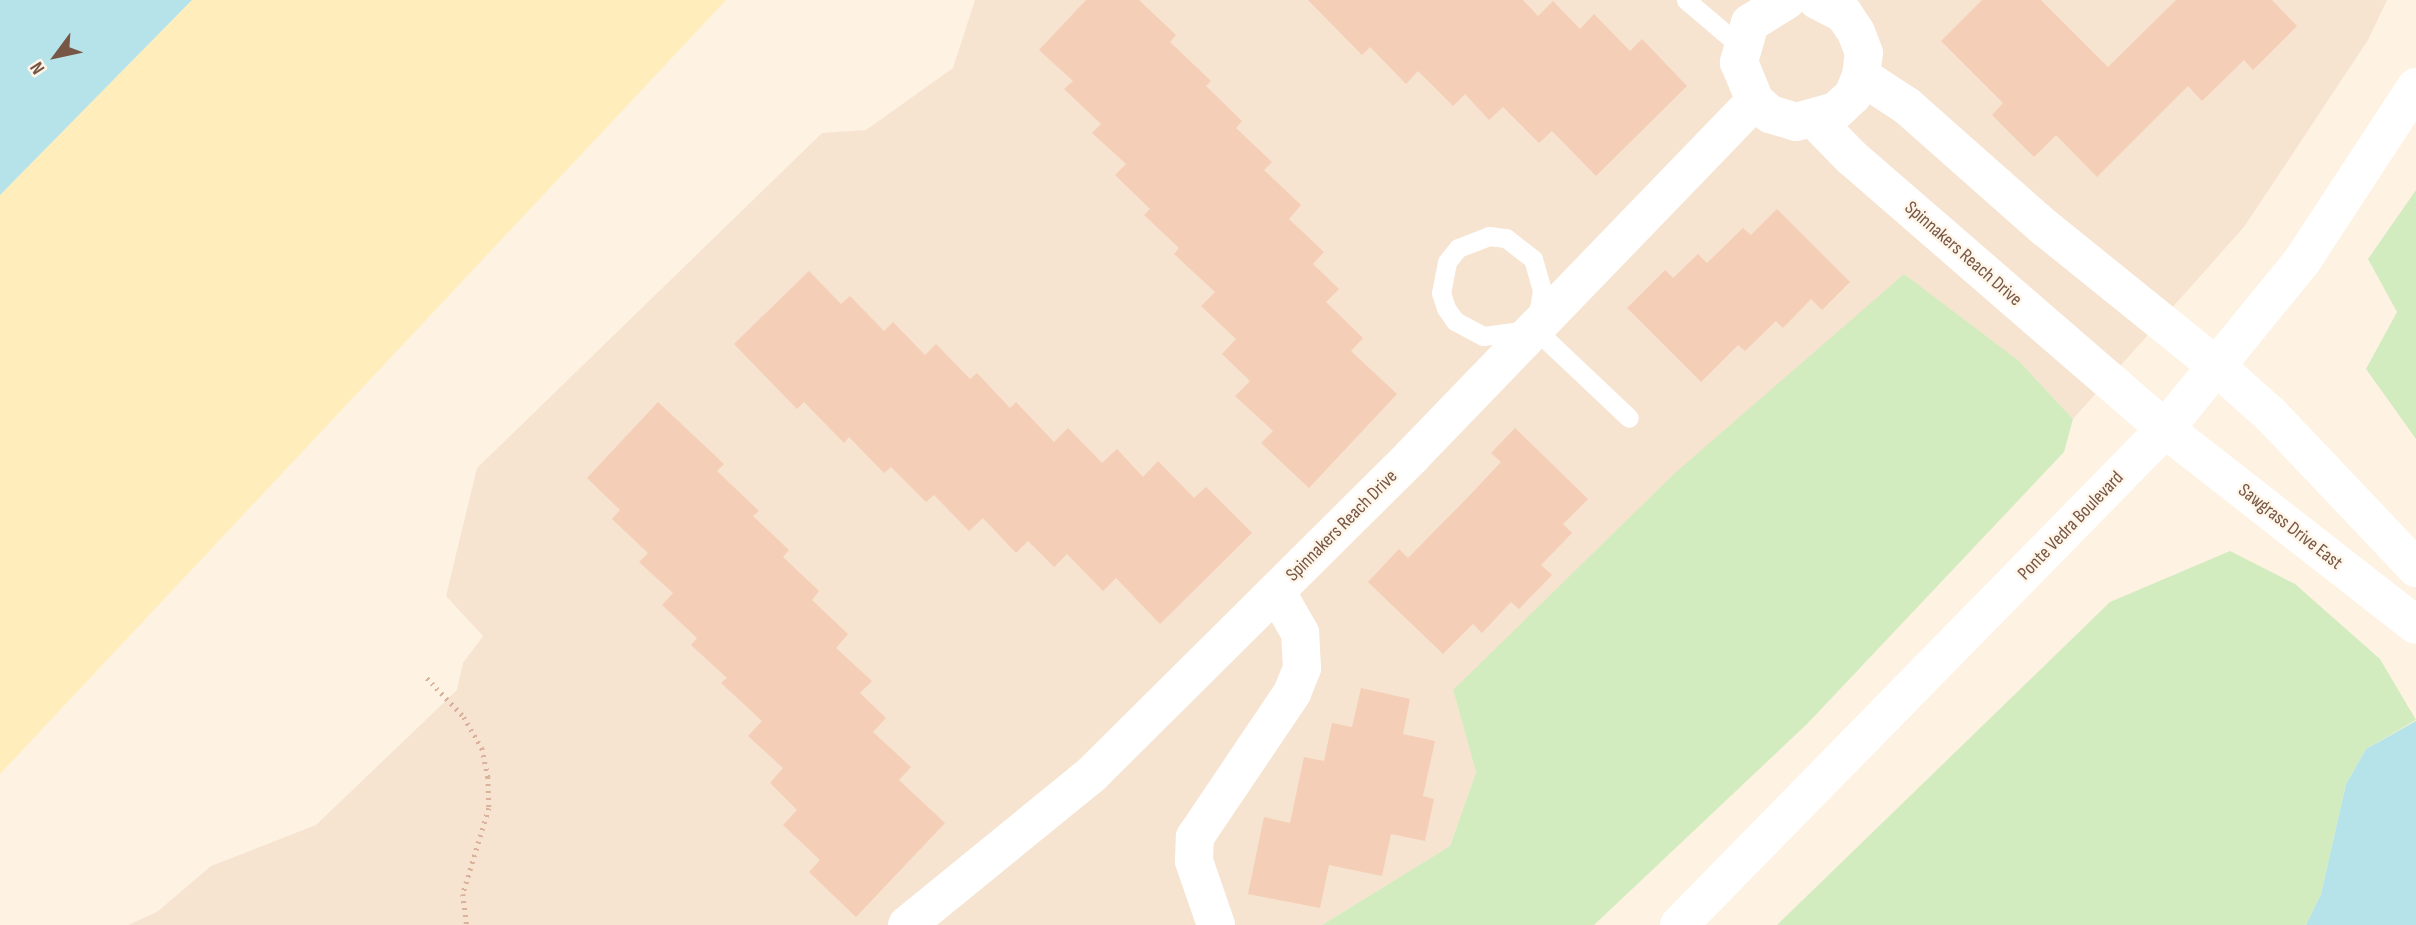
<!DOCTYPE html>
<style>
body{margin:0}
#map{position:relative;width:2416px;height:925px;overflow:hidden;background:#fef2e2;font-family:"Sofia Sans Condensed",sans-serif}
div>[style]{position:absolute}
.residential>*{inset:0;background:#f6e4d0}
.green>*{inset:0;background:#d3ecbf}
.sand>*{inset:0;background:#feb}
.water>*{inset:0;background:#b5e3e9}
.building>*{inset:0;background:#f5ceb7}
.path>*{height:4.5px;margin-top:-2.25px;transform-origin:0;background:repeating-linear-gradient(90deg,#dab19a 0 2px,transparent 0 7px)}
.service>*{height:19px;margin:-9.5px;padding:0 9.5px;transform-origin:9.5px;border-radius:9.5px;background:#fff}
.minor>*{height:38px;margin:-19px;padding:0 19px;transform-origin:19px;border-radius:19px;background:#fff}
.tertiary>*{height:38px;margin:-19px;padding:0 19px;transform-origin:19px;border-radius:19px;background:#fff}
span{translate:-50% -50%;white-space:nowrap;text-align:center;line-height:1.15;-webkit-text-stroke:5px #fff6ea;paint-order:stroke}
.street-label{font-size:19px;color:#775646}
.north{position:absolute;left:21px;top:21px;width:70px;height:70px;-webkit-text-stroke:5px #fff6ea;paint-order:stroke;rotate:237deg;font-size:19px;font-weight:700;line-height:28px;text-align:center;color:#775646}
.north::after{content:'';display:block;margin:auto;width:24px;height:32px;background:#775646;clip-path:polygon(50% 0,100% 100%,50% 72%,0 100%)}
</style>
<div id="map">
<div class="residential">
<div style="clip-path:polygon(975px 0,2387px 0,2368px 40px,2244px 227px,2073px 419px,2019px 361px,1453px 690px,1476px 772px,1450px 846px,1322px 925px,128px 925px,157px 912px,211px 866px,316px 825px,457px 690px,463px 663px,483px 636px,446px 596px,477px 468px,822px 133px,866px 130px,953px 68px)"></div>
</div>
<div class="green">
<div style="clip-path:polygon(2416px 190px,2416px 439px,2366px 369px,2397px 312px,2368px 259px)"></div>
<div style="clip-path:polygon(1904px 274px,2019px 361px,2073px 419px,2064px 452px,1807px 724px,1594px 925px,1322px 925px,1450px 846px,1476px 772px,1453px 690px,1676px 472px)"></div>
<div style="clip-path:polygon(2230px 551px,2295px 584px,2380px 659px,2416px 720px,2366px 749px,2346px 784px,2321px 894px,2306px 925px,1777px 925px,2110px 602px)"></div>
</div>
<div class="sand">
<div style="clip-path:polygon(192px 0,726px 0,0 774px,0 195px)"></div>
</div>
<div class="water">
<div style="clip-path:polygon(0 0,192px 0,0 195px)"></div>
<div style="clip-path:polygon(2416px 721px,2416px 925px,2306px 925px,2321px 894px,2346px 784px,2366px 749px)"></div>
</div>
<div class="building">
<div style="clip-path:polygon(1086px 0,1139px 0,1176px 35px,1170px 42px,1211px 81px,1206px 86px,1242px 121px,1236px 128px,1272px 162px,1264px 170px,1301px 205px,1289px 219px,1324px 252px,1313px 264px,1339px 289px,1326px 302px,1363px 338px,1351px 351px,1397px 394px,1309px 488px,1261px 443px,1273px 431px,1235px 396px,1250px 381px,1222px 354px,1236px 339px,1201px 306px,1215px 292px,1174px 254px,1179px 248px,1144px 215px,1150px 209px,1115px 175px,1126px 164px,1092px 133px,1101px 124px,1064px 89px,1073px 81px,1039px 50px)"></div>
<div style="clip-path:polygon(1308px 0,1523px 0,1538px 16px,1553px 1px,1580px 29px,1594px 14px,1630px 51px,1642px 39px,1687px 86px,1596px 176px,1552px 131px,1539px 143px,1503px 107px,1489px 120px,1465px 94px,1453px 106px,1418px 71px,1406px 84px,1370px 47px,1362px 55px)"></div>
<div style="clip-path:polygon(1982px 0,2041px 0,2108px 67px,2176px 0,2272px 0,2297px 26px,2253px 70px,2244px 60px,2202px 101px,2188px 86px,2097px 177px,2056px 135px,2034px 157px,1992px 115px,2003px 103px,1941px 41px)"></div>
<div style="clip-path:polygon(1777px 209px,1850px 282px,1822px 310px,1811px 299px,1783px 328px,1776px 321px,1745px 351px,1738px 345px,1701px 382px,1627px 308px,1665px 270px,1673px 278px,1698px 254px,1707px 263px,1743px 228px,1751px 235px)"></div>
<div style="clip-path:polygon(809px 271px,841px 304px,850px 296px,884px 331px,893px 322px,925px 355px,936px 344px,970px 379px,977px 373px,1010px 408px,1016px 402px,1054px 442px,1068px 428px,1102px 463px,1117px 449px,1143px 477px,1158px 461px,1194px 498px,1206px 487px,1252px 533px,1160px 624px,1116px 578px,1103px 591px,1067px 554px,1054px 567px,1028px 541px,1016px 553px,983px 518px,969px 531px,934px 495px,926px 502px,891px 467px,884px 473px,849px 437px,844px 443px,804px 402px,797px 409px,734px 344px)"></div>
<div style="clip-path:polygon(658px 402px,724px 464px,717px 471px,759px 511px,753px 516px,789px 550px,783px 557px,819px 591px,812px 600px,848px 634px,836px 648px,872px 681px,860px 693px,886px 718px,873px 732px,911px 767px,899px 780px,945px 823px,856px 917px,809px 872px,820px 860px,783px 825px,797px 810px,770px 783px,783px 768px,748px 736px,762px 721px,721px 683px,727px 678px,691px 645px,697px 638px,662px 605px,673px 593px,639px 562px,648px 553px,612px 519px,620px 510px,587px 478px)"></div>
<div style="clip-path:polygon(1515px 428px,1588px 499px,1563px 524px,1572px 533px,1541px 565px,1552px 575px,1519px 609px,1511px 602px,1482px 633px,1473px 624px,1443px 654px,1368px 582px,1399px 549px,1408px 558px,1470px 495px,1501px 462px,1491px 453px)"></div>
<div style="clip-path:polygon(1361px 688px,1410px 699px,1403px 734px,1435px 741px,1423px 796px,1434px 799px,1425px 841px,1391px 834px,1382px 876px,1329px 865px,1320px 908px,1248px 894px,1264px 817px,1290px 823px,1304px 757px,1324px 761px,1332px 723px,1352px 727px)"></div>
</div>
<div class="path">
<div style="left:427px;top:678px;width:54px;rotate:46.5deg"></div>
<div style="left:464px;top:717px;width:36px;rotate:60deg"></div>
<div style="left:482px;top:748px;width:30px;rotate:78deg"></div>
<div style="left:488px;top:777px;width:31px;rotate:88deg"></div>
<div style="left:489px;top:808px;width:90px;rotate:106.8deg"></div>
<div style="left:463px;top:894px;width:31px;rotate:83deg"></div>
</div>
<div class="service">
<div style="left:1686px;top:0;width:71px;rotate:40.4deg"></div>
<div style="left:1489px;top:236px;width:17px;rotate:7deg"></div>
<div style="left:1506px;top:238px;width:34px;rotate:38deg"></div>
<div style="left:1533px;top:259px;width:33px;rotate:74deg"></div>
<div style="left:1542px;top:291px;width:39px;rotate:100deg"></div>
<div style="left:1535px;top:329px;width:52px;rotate:172.3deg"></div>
<div style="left:1483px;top:336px;width:32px;rotate:-152deg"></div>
<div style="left:1455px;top:321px;width:16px;rotate:-125deg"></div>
<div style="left:1446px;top:308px;width:16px;rotate:-108deg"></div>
<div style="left:1441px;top:293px;width:32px;rotate:-79deg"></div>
<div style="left:1447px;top:262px;width:18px;rotate:-52deg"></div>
<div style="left:1458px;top:248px;width:33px;rotate:-21deg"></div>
<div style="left:1535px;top:329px;width:129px;rotate:43.4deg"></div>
</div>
<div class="minor">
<div style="left:1787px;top:0;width:44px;rotate:148.1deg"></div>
<div style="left:1750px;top:23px;width:41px;rotate:105.8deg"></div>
<div style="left:1739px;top:62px;width:42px;rotate:67.7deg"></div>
<div style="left:1755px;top:101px;width:20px;rotate:41deg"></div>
<div style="left:1770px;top:114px;width:27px;rotate:17deg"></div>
<div style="left:1796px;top:122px;width:41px;rotate:-15.4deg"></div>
<div style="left:1836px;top:111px;width:23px;rotate:-43deg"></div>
<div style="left:1853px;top:95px;width:21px;rotate:-67deg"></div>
<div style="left:1861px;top:76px;width:23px;rotate:-83deg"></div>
<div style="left:1864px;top:53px;width:22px;rotate:-111deg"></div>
<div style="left:1856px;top:32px;width:22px;rotate:-124deg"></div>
<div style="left:1844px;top:14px;width:30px;rotate:-153deg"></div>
<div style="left:1861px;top:76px;width:55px;rotate:33.1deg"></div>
<div style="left:1907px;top:106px;width:183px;rotate:41.5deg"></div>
<div style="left:2044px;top:227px;width:221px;rotate:38.9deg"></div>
<div style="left:2216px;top:366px;width:74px;rotate:41.7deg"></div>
<div style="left:2271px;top:415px;width:211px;rotate:46.5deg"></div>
<div style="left:1814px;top:119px;width:53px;rotate:45.8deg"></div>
<div style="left:1851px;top:157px;width:415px;rotate:40.9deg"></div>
<div style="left:2165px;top:429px;width:318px;rotate:38deg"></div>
<div style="left:907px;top:925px;width:239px;rotate:-39.2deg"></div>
<div style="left:1092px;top:774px;width:451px;rotate:-44.8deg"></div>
<div style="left:1412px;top:456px;width:494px;rotate:-46deg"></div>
<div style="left:1216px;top:925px;width:68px;rotate:-109deg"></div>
<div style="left:1194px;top:861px;width:24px;rotate:-88deg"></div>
<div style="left:1195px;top:837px;width:174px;rotate:-56deg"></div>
<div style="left:1292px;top:693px;width:27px;rotate:-68deg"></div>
<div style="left:1302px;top:668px;width:35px;rotate:-93deg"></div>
<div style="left:1300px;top:633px;width:48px;rotate:-119.7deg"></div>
</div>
<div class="tertiary">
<div style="left:1679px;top:925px;width:694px;rotate:-45.58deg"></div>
<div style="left:2165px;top:429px;width:217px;rotate:-50.8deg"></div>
<div style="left:2302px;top:261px;width:208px;rotate:-56.8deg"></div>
</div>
<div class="street-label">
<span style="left:1963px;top:254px;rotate:41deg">Spinnakers Reach Drive</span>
<span style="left:1342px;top:526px;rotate:-45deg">Spinnakers Reach Drive</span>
<span style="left:2071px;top:526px;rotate:-46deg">Ponte Vedra Boulevard</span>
<span style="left:2290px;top:527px;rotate:38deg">Sawgrass Drive East</span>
</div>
<div class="north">N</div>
</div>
